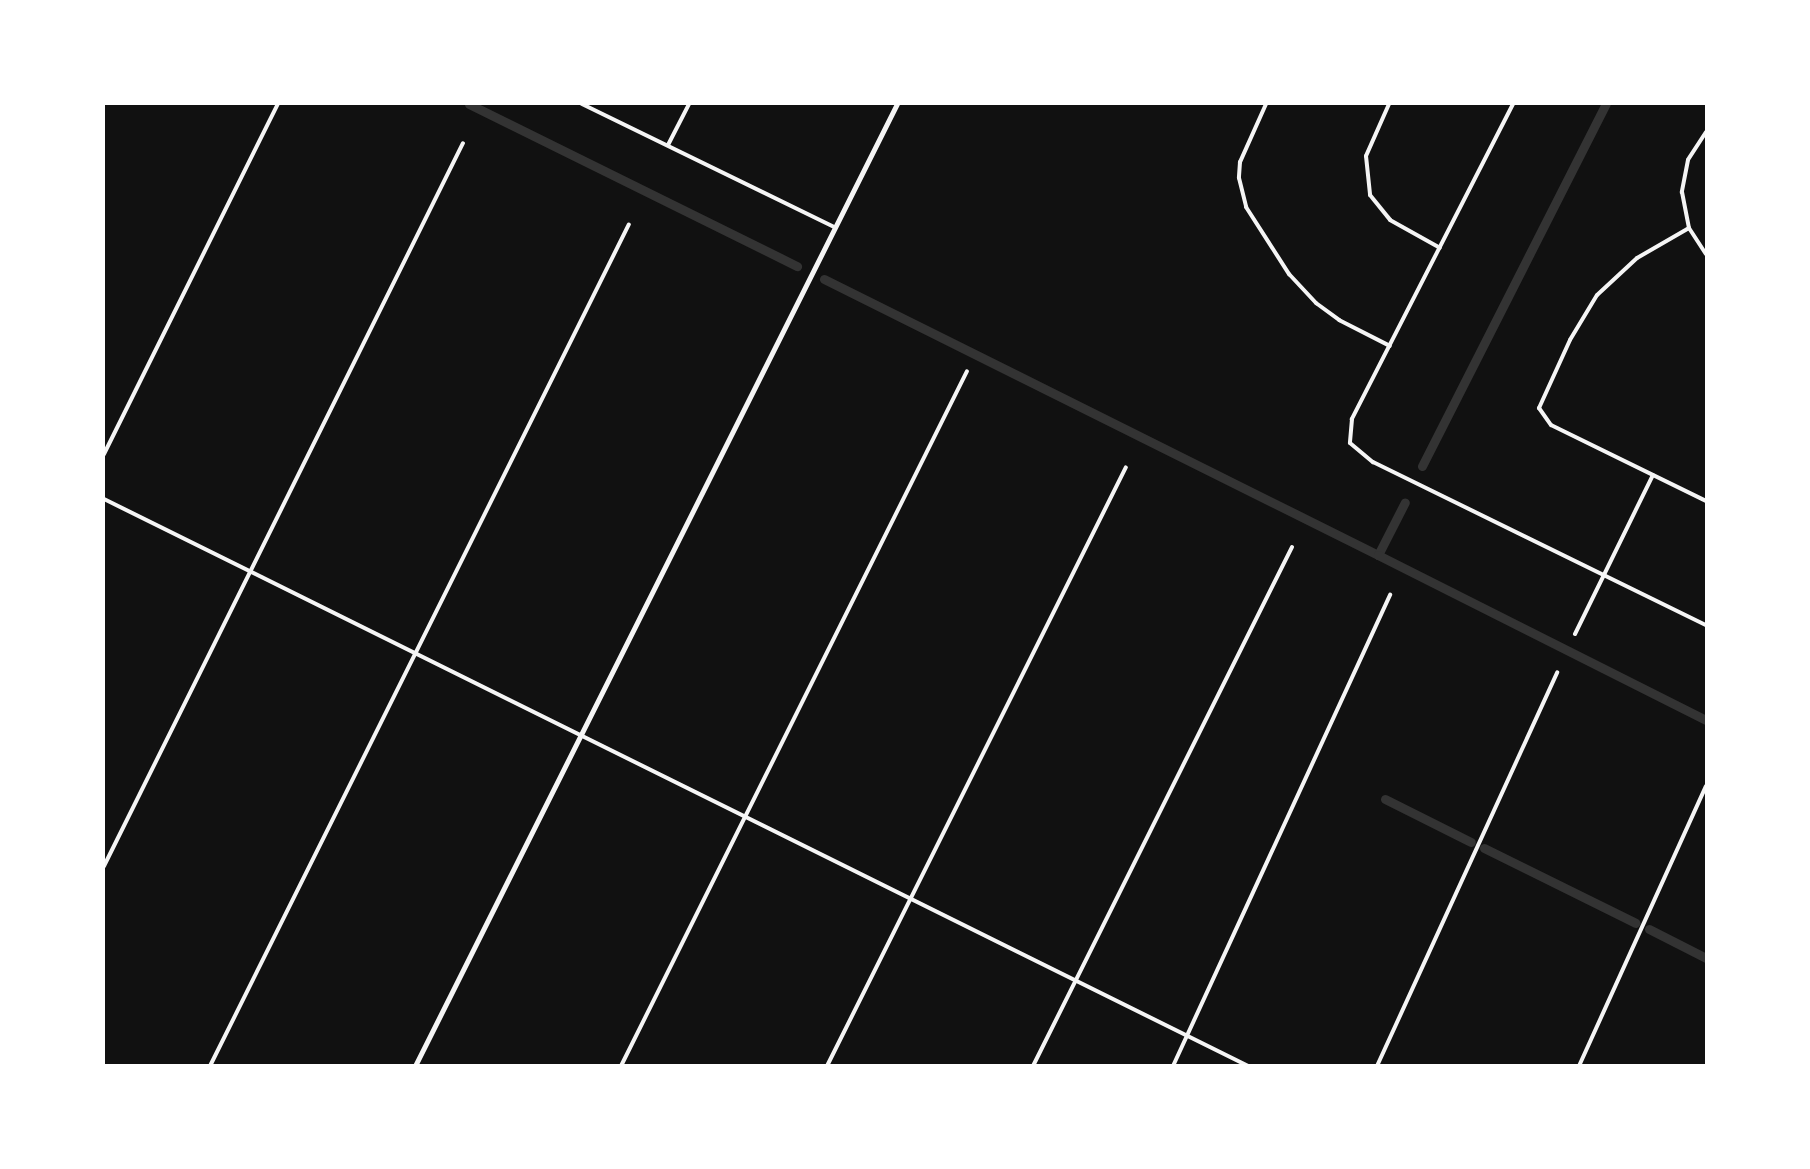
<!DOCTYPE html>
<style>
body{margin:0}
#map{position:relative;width:1810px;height:1169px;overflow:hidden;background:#111;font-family:Overpass,sans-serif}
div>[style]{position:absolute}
.canal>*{height:9px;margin:-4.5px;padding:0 4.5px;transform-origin:4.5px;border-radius:4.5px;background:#333}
.minor>*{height:4px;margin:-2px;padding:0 2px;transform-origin:2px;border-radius:2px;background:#f5f5f5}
.tertiary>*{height:4.5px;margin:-2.25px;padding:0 2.25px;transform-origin:2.25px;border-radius:2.25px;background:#f5f5f5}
span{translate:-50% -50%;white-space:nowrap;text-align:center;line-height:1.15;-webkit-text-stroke:5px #fff;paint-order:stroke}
.frame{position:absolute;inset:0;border:105px solid #fff;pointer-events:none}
</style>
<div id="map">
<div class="canal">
<div style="left:469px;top:104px;width:366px;rotate:26.3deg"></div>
<div style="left:824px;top:279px;width:619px;rotate:26.48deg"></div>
<div style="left:1378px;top:555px;width:59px;rotate:-63deg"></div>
<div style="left:1422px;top:466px;width:406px;rotate:-63.1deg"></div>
<div style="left:1378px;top:555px;width:367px;rotate:26.7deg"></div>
<div style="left:1385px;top:799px;width:96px;rotate:26.6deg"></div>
<div style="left:1484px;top:848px;width:169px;rotate:26.3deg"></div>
<div style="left:1649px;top:929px;width:64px;rotate:27deg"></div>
</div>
<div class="minor">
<div style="left:582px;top:104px;width:280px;rotate:26deg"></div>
<div style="left:1266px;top:104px;width:64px;rotate:114.1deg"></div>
<div style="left:1240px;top:162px;width:16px;rotate:94deg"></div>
<div style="left:1239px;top:178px;width:30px;rotate:76deg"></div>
<div style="left:1246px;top:207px;width:80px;rotate:57.3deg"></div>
<div style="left:1289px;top:274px;width:40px;rotate:47deg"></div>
<div style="left:1316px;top:303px;width:29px;rotate:36deg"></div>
<div style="left:1339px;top:320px;width:57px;rotate:27deg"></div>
<div style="left:1389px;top:104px;width:57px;rotate:113.9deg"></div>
<div style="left:1366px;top:156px;width:39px;rotate:84deg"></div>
<div style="left:1370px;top:195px;width:32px;rotate:51deg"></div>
<div style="left:1390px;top:220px;width:57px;rotate:29.2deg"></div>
<div style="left:1513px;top:104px;width:354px;rotate:117.1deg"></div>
<div style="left:1352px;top:419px;width:24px;rotate:95deg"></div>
<div style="left:1350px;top:443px;width:30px;rotate:40deg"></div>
<div style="left:1373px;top:462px;width:371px;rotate:26.1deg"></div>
<div style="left:1706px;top:132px;width:33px;rotate:123deg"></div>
<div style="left:1688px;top:160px;width:33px;rotate:101deg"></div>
<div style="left:1682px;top:192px;width:37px;rotate:79deg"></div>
<div style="left:1689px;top:228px;width:31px;rotate:57deg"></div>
<div style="left:668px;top:145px;width:46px;rotate:-62.9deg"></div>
<div style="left:1689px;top:228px;width:60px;rotate:150deg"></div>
<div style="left:1637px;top:258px;width:54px;rotate:137.2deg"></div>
<div style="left:1597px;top:295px;width:52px;rotate:121deg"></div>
<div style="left:1570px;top:340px;width:75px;rotate:114.5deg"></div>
<div style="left:1539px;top:408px;width:21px;rotate:55deg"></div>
<div style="left:1551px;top:425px;width:173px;rotate:26.1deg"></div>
<div style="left:104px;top:454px;width:391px;rotate:-63.6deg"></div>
<div style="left:104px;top:499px;width:1277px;rotate:26.36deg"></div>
<div style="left:1575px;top:634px;width:177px;rotate:-63.9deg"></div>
<div style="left:104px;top:866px;width:807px;rotate:-63.59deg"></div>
<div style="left:210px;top:1066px;width:940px;rotate:-63.54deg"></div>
<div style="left:621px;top:1066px;width:776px;rotate:-63.53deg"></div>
<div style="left:827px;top:1066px;width:669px;rotate:-63.47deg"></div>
<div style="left:1033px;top:1066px;width:580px;rotate:-63.48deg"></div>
<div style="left:1173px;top:1066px;width:519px;rotate:-65.26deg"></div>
<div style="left:1377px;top:1066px;width:433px;rotate:-65.4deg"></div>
<div style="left:1579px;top:1066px;width:307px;rotate:-65.6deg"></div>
</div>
<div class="tertiary">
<div style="left:415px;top:1066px;width:1076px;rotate:-63.39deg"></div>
</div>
<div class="frame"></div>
</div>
